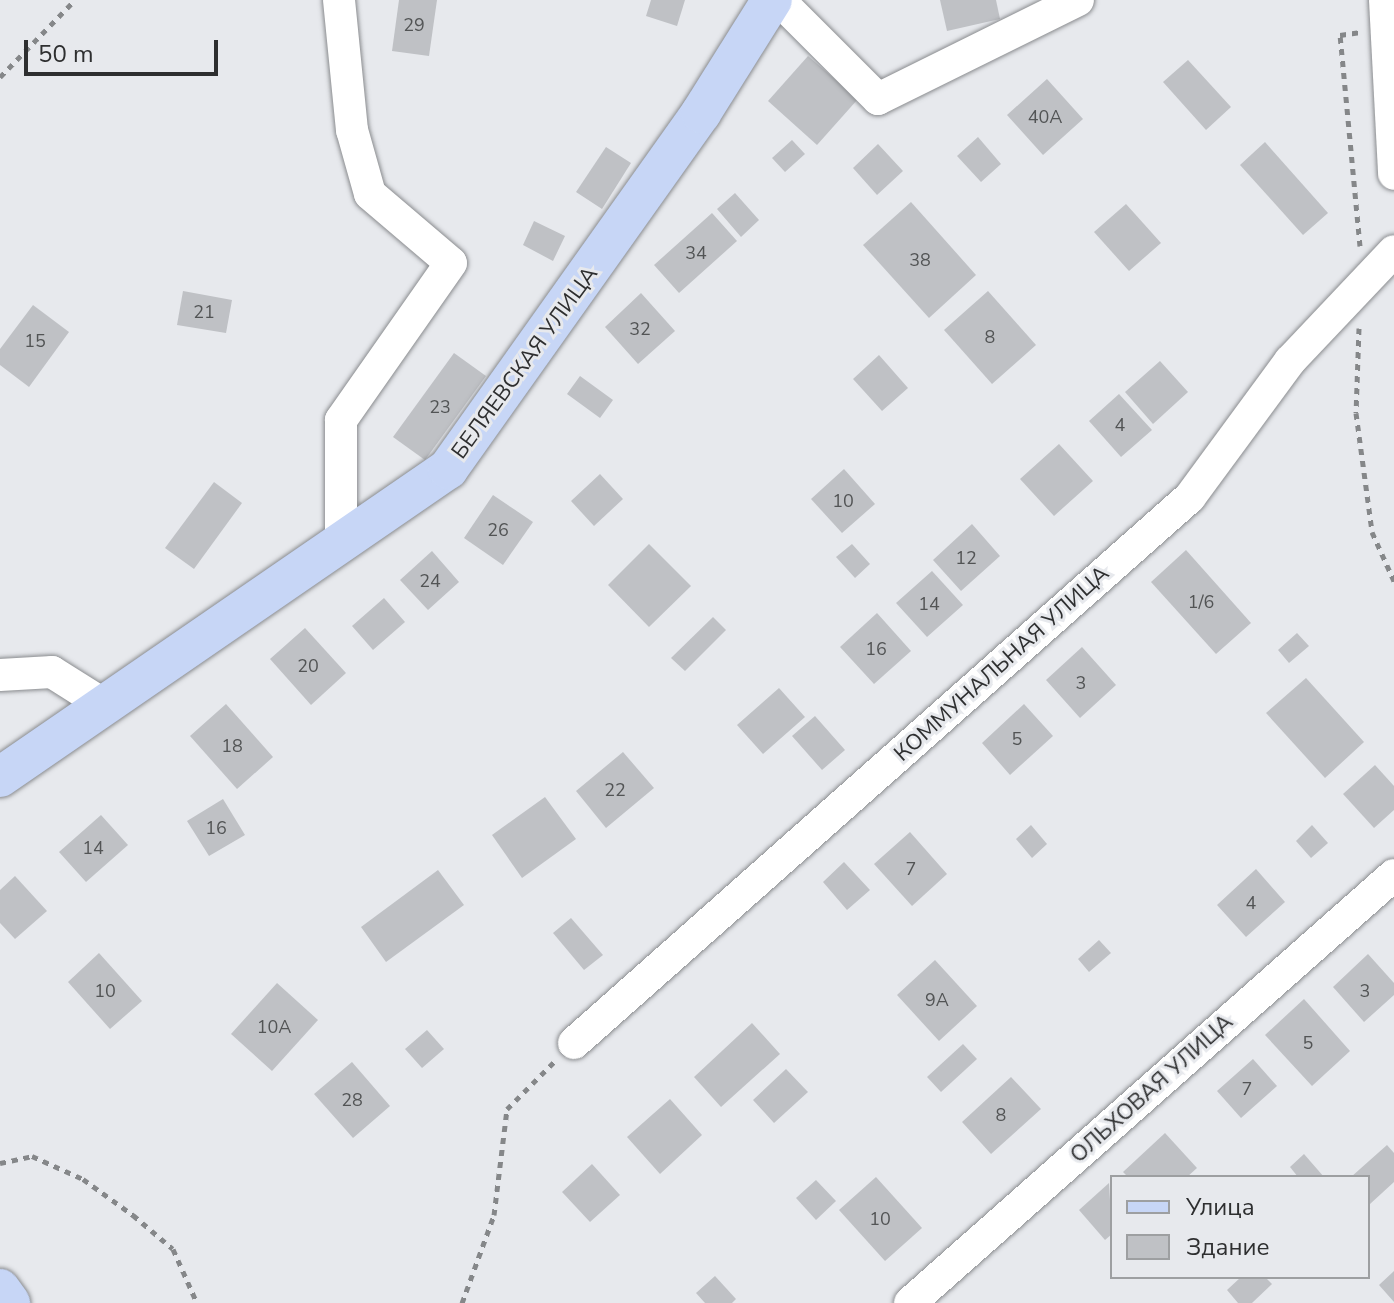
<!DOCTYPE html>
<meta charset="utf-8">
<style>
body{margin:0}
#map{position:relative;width:1394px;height:1303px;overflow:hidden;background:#e7e9ed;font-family:"Nunito Sans",sans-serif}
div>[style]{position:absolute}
.building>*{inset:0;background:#bfc1c5}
.path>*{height:5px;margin-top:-2.5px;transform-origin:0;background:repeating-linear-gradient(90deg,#858789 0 6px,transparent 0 12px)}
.roads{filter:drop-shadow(0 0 2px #8a8c8f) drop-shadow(0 0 2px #8a8c8f)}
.minor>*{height:32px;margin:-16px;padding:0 16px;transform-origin:16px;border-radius:16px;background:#fff}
.major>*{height:40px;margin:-20px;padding:0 20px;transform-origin:20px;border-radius:20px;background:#c7d6f6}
span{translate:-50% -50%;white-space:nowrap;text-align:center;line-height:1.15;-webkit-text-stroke:6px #e7e9ed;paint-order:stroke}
.number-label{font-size:18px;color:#525455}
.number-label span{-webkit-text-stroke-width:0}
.street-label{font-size:22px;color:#2e2f30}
.legend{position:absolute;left:1110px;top:1175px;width:260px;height:104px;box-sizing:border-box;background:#e7e9ed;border:2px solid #9d9fa1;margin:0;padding:10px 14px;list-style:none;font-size:24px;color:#2e2f30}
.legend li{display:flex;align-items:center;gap:16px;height:40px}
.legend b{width:40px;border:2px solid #9d9fa1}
.scale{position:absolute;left:24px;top:40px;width:194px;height:36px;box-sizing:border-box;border:4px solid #2e2f30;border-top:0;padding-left:10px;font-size:24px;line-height:28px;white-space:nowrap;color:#2e2f30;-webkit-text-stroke:6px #e7e9ed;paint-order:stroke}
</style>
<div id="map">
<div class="building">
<div style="clip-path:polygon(399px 0,437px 0,429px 56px,392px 51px)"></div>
<div style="clip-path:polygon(651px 0,685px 0,677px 26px,646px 16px)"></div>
<div style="clip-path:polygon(940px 0,996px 0,1000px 19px,947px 31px)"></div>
<div style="clip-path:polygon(808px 56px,858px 99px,817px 145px,768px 101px)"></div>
<div style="clip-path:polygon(1188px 60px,1231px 107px,1206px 130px,1163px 82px)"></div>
<div style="clip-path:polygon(1047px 79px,1083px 119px,1043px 155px,1007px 115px)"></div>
<div style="clip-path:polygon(978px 137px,1001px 164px,981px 182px,957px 156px)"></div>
<div style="clip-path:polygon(792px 140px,805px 154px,785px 172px,772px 158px)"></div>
<div style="clip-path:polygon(1265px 142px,1328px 213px,1303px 235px,1240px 165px)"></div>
<div style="clip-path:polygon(878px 144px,903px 171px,877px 195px,853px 168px)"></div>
<div style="clip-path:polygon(606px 147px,631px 163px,602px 209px,576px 192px)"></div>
<div style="clip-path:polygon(735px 193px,759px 220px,741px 237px,717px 209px)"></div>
<div style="clip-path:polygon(911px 202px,976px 275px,929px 318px,863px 245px)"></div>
<div style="clip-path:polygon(1126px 204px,1161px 243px,1129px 271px,1094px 232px)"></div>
<div style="clip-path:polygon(712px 213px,737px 241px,679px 293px,654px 265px)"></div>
<div style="clip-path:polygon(534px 221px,565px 236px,553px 261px,523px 245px)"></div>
<div style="clip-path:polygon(183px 291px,232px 300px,226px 333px,177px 325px)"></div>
<div style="clip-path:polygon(988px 291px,1036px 345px,992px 384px,944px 330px)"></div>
<div style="clip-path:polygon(641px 293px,675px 331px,638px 364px,605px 327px)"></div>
<div style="clip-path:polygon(33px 305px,69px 332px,29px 387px,0 365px,0 349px)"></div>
<div style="clip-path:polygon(454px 353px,486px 376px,425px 460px,393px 437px)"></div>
<div style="clip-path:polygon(879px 355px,908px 388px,882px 411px,853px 379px)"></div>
<div style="clip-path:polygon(1160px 361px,1188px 392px,1153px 424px,1125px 392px)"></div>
<div style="clip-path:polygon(580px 376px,613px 400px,600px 418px,567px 394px)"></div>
<div style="clip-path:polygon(1119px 394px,1152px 430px,1121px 457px,1089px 421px)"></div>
<div style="clip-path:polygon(1059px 444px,1093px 481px,1054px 516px,1020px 479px)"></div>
<div style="clip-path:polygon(844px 469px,875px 504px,842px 533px,811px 499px)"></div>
<div style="clip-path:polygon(600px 474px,623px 499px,594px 526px,571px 501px)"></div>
<div style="clip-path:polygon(214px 482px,242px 503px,194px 569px,165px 548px)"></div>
<div style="clip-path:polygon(493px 495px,533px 522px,503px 565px,464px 538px)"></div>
<div style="clip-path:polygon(972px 524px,1000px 556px,961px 591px,933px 560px)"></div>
<div style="clip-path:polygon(649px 544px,691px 586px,649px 627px,608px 585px)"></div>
<div style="clip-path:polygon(852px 544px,870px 564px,855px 578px,836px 557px)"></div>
<div style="clip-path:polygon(1186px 550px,1251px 623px,1216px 654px,1151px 582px)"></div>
<div style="clip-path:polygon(432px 551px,459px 582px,428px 610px,400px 580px)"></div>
<div style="clip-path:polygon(932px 571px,963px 605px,927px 637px,896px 603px)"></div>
<div style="clip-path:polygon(384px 598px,405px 622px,373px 650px,352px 626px)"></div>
<div style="clip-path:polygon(877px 613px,911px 651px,874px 684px,840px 647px)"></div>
<div style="clip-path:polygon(713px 617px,726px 630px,685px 671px,671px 658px)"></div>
<div style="clip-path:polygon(305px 628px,346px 673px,311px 705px,270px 659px)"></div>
<div style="clip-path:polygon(1297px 633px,1309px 646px,1289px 663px,1278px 650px)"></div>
<div style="clip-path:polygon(1082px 647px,1116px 685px,1080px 718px,1046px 680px)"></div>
<div style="clip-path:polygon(1306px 678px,1364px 742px,1325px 778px,1266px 713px)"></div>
<div style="clip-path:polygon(779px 688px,805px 717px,763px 754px,737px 725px)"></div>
<div style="clip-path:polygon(226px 704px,273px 757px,237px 789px,190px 736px)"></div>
<div style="clip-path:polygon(1024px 704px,1053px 736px,1010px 775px,982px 743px)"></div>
<div style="clip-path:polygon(815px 716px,845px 750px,822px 770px,792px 736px)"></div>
<div style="clip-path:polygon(623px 752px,654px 788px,606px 828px,576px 791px)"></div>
<div style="clip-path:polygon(1375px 765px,1394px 786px,1394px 810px,1374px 828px,1343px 794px)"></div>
<div style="clip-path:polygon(545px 797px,576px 839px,522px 878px,492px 835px)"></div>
<div style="clip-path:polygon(223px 799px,245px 835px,209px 856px,187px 821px)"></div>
<div style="clip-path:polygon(101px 815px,128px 845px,86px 882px,59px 852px)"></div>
<div style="clip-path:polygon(1031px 825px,1047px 844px,1032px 858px,1016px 839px)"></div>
<div style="clip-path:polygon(1312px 825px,1328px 843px,1311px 858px,1296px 841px)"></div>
<div style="clip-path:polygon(910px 832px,947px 874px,912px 906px,874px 864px)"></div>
<div style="clip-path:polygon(844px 862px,870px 890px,847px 910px,823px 882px)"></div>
<div style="clip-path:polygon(1256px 869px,1285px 902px,1246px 937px,1217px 905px)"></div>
<div style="clip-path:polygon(438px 870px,464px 905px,386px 962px,361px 927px)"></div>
<div style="clip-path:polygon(15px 876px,47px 911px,15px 939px,0 923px,0 890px)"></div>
<div style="clip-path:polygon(571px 918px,603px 955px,584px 970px,553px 933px)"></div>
<div style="clip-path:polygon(1099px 940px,1111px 953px,1089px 972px,1078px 959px)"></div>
<div style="clip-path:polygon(99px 953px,142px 1001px,110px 1029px,68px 982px)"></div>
<div style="clip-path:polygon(1368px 954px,1394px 983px,1394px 995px,1364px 1022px,1333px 987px)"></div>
<div style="clip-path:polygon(935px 960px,977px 1006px,939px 1041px,897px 995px)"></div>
<div style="clip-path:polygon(277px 983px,318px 1020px,272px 1071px,231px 1034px)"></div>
<div style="clip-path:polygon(1304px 999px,1350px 1051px,1312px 1086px,1265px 1035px)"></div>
<div style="clip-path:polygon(752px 1023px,780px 1054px,721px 1107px,694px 1077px)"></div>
<div style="clip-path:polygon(427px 1030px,444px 1049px,422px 1068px,405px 1049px)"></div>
<div style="clip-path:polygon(963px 1044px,977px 1059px,941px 1092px,927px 1077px)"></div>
<div style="clip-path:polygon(1253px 1059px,1277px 1086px,1241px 1118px,1217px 1091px)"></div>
<div style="clip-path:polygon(352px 1062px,390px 1106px,353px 1138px,314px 1094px)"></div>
<div style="clip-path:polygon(786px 1069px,808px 1092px,774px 1123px,753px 1100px)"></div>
<div style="clip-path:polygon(1011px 1077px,1041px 1109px,991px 1154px,962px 1122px)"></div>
<div style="clip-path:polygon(670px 1099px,702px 1135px,660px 1174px,627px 1137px)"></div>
<div style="clip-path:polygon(1165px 1133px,1197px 1168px,1187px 1177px,1128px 1177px,1123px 1172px)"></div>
<div style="clip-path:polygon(1387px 1145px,1394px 1153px,1394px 1182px,1370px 1204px,1368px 1177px,1351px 1177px)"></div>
<div style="clip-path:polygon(1304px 1154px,1324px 1177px,1298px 1177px,1290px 1167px)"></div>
<div style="clip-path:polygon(592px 1164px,620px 1195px,590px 1222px,562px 1192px)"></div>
<div style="clip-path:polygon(876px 1177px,922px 1228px,885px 1261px,839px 1210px)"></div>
<div style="clip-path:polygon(816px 1180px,836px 1201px,816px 1220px,796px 1198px)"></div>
<div style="clip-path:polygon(1109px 1183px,1112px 1234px,1105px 1240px,1079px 1210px)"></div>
<div style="clip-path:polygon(1394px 1271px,1394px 1302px,1379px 1285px)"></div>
<div style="clip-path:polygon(715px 1276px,736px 1299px,732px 1303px,705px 1303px,696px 1293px)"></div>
<div style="clip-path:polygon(1241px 1277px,1265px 1277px,1272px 1284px,1252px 1303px,1238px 1303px,1227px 1290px)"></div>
</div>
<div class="path">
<div style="left:0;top:77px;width:107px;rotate:-45.8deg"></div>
<div style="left:1360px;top:246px;width:212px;rotate:-95.4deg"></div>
<div style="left:1340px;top:35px;width:21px;rotate:-8deg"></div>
<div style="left:1359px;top:328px;width:85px;rotate:92deg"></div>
<div style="left:1356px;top:413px;width:120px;rotate:82.3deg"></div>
<div style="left:1372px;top:532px;width:54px;rotate:65.8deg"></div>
<div style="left:0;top:1163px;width:33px;rotate:-12deg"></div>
<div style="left:32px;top:1156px;width:56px;rotate:24.3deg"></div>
<div style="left:83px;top:1179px;width:62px;rotate:35.8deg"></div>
<div style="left:133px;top:1215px;width:52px;rotate:40.4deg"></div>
<div style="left:173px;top:1249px;width:59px;rotate:66deg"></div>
<div style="left:462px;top:1303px;width:94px;rotate:-70deg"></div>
<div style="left:494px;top:1215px;width:107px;rotate:-83deg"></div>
<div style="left:507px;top:1109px;width:66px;rotate:-45deg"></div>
</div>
<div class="roads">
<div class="minor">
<div style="left:339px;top:0;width:131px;rotate:84.3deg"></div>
<div style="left:352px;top:130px;width:66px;rotate:74.3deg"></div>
<div style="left:370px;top:194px;width:106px;rotate:40.4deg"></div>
<div style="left:451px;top:263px;width:192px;rotate:125deg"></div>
<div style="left:341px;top:420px;width:111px;rotate:90deg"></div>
<div style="left:779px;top:0;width:140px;rotate:45deg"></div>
<div style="left:878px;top:99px;width:223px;rotate:-26.3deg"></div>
<div style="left:1385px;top:0;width:174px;rotate:87deg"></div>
<div style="left:0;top:675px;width:52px;rotate:-3.3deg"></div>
<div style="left:52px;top:672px;width:64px;rotate:32.2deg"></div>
<div style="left:574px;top:1043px;width:823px;rotate:-41.55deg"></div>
<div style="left:1190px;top:497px;width:169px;rotate:-53.7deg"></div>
<div style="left:1290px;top:361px;width:151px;rotate:-46.6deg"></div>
<div style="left:910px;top:1303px;width:646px;rotate:-41.49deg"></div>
</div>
<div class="major">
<div style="left:0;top:777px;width:544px;rotate:-34.51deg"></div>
<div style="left:448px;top:469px;width:437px;rotate:-54.6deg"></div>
<div style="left:701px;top:113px;width:133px;rotate:-57.9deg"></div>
<div style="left:0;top:1289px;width:17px;rotate:54deg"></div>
</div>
</div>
<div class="number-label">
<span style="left:414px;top:25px">29</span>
<span style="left:1045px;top:117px">40А</span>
<span style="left:696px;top:253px">34</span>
<span style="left:920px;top:260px">38</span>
<span style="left:204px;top:312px">21</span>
<span style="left:640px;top:329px">32</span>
<span style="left:990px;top:337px">8</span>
<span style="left:35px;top:341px">15</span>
<span style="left:440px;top:407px">23</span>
<span style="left:1120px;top:425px">4</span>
<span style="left:843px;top:501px">10</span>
<span style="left:498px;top:530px">26</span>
<span style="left:966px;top:558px">12</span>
<span style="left:430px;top:581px">24</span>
<span style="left:1201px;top:602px">1/6</span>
<span style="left:929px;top:604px">14</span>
<span style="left:876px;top:649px">16</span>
<span style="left:308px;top:666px">20</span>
<span style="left:1081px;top:683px">3</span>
<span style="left:1017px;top:739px">5</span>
<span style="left:232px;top:746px">18</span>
<span style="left:615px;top:790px">22</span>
<span style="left:216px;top:828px">16</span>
<span style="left:93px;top:848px">14</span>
<span style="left:911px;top:869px">7</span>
<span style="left:1251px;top:903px">4</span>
<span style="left:105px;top:991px">10</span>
<span style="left:1365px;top:991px">3</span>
<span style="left:937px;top:1000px">9А</span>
<span style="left:274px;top:1027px">10А</span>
<span style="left:1308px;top:1043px">5</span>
<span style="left:1247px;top:1089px">7</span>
<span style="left:352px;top:1100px">28</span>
<span style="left:1001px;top:1115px">8</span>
<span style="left:880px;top:1219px">10</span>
</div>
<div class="street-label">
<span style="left:525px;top:363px;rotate:-54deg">БЕЛЯЕВСКАЯ УЛИЦА</span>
<span style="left:1002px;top:664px;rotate:-42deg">КОММУНАЛЬНАЯ УЛИЦА</span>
<span style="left:1152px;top:1089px;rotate:-42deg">ОЛЬХОВАЯ УЛИЦА</span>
</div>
<ul class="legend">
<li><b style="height:10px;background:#c7d6f6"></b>Улица</li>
<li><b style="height:22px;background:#bfc1c5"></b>Здание</li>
</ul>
<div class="scale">50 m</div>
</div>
